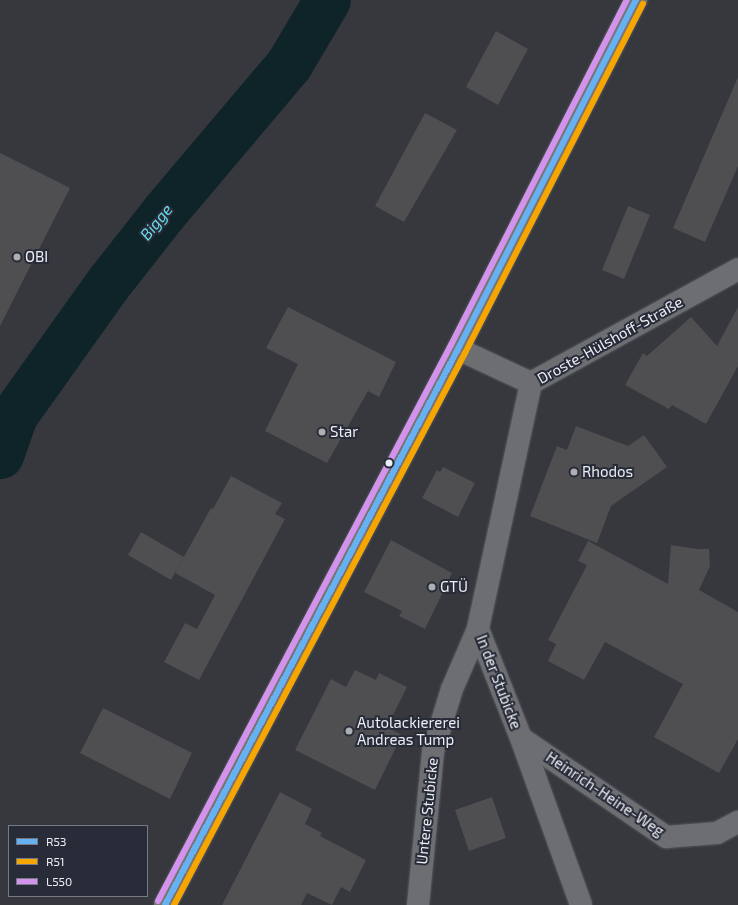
<!DOCTYPE html>
<meta charset="utf-8">
<style>
body{margin:0}
#map{position:relative;width:738px;height:905px;overflow:hidden;background:#36383e;font-family:"Exo 2",sans-serif}
div>[style]{position:absolute}
.river>*{height:47px;margin:-23.5px;padding:0 23.5px;transform-origin:23.5px;border-radius:23.5px;background:#0e2428}
.building>*{inset:0;background:#4f4e50}
.roads{filter:drop-shadow(0 0 1px #54565b) drop-shadow(0 0 1px #54565b)}
.minor>*{height:22px;margin:-11px;padding:0 11px;transform-origin:11px;border-radius:11px;background:#6c6e72}
.major>*{height:22px;margin:-11px;padding:0 11px;transform-origin:11px;border-radius:11px;background:#797475}
.bus-1>*{height:6px;margin:-3px;padding:0 3px;transform-origin:3px;border-radius:3px;background:#66b1f2}
.bus-2>*{height:6px;margin:-3px;padding:0 3px;transform-origin:3px;border-radius:3px;background:#f7a600}
.bus-3>*{height:6px;margin:-3px;padding:0 3px;transform-origin:3px;border-radius:3px;background:#d193ec}
.dots>*{width:11px;height:11px;translate:-50% -50%;box-sizing:border-box;border:2px solid #282c38;border-radius:50%}
span{translate:-50% -50%;white-space:nowrap;text-align:center;line-height:1.15;-webkit-text-stroke:4px #282c38;paint-order:stroke}
.poi-label{font-size:15px;color:#ebeef5}
.left{translate:0 -50%;text-align:left}
.street-label{font-size:15px;color:#ebeef5}
.water-label{font-size:16px;color:#66dae9;font-style:italic}
.legend{position:absolute;left:8px;top:825px;width:140px;height:72px;box-sizing:border-box;background:#282c38;border:1px solid #767a84;margin:0;padding:5px 7px;list-style:none;font-size:12px;color:#ebeef5}
.legend li{display:flex;align-items:center;gap:8px;height:20px}
.legend b{width:20px;border:1px solid #767a84}
</style>
<div id="map">
<div class="river">
<div style="left:0;top:455px;width:42px;rotate:-70.7deg"></div>
<div style="left:14px;top:415px;width:163px;rotate:-54.5deg"></div>
<div style="left:109px;top:282px;width:89px;rotate:-51.8deg"></div>
<div style="left:164px;top:212px;width:194px;rotate:-49.8deg"></div>
<div style="left:289px;top:64px;width:74px;rotate:-59.3deg"></div>
</div>
<div class="building">
<div style="clip-path:polygon(496px 31px,528px 49px,498px 105px,466px 87px)"></div>
<div style="clip-path:polygon(738px 77px,738px 166px,705px 242px,673px 228px)"></div>
<div style="clip-path:polygon(425px 113px,457px 130px,404px 222px,375px 206px)"></div>
<div style="clip-path:polygon(0 153px,70px 188px,0 326px)"></div>
<div style="clip-path:polygon(628px 206px,650px 215px,624px 279px,602px 270px)"></div>
<div style="clip-path:polygon(288px 307px,396px 362px,379px 397px,368px 391px,327px 463px,265px 431px,298px 364px,266px 348px)"></div>
<div style="clip-path:polygon(738px 307px,738px 366px,706px 424px,672px 405px,669px 409px,625px 385px,643px 353px,647px 356px,691px 317px,717px 346px)"></div>
<div style="clip-path:polygon(576px 426px,628px 446px,644px 435px,667px 467px,611px 506px,597px 543px,530px 516px,557px 446px,567px 450px)"></div>
<div style="clip-path:polygon(443px 467px,475px 483px,458px 517px,422px 498px,437px 470px,440px 472px)"></div>
<div style="clip-path:polygon(231px 476px,282px 503px,275px 514px,285px 519px,199px 680px,164px 662px,185px 623px,197px 629px,215px 595px,175px 573px,211px 508px,213px 509px)"></div>
<div style="clip-path:polygon(141px 532px,184px 557px,171px 580px,128px 555px)"></div>
<div style="clip-path:polygon(391px 540px,452px 573px,425px 629px,399px 616px,402px 611px,364px 592px)"></div>
<div style="clip-path:polygon(588px 541px,668px 584px,671px 545px,697px 549px,709px 549px,710px 566px,699px 590px,738px 612px,738px 739px,719px 773px,654px 737px,683px 684px,605px 642px,584px 680px,548px 661px,556px 644px,548px 640px,587px 565px,578px 561px)"></div>
<div style="clip-path:polygon(355px 670px,376px 680px,379px 673px,407px 687px,387px 727px,402px 735px,375px 790px,295px 750px,331px 679px,346px 687px)"></div>
<div style="clip-path:polygon(103px 708px,192px 753px,170px 799px,80px 753px)"></div>
<div style="clip-path:polygon(280px 792px,312px 809px,305px 824px,322px 833px,320px 836px,366px 860px,350px 892px,341px 887px,332px 905px,307px 893px,301px 905px,222px 905px)"></div>
<div style="clip-path:polygon(492px 797px,506px 838px,469px 851px,455px 810px)"></div>
</div>
<div class="roads">
<div class="minor">
<div style="left:458px;top:349px;width:81px;rotate:25deg"></div>
<div style="left:531px;top:383px;width:236px;rotate:-28.8deg"></div>
<div style="left:531px;top:383px;width:252px;rotate:102.2deg"></div>
<div style="left:478px;top:629px;width:117px;rotate:68.5deg"></div>
<div style="left:521px;top:738px;width:177px;rotate:70.2deg"></div>
<div style="left:521px;top:738px;width:176px;rotate:34.3deg"></div>
<div style="left:666px;top:837px;width:51px;rotate:-4.5deg"></div>
<div style="left:717px;top:833px;width:24px;rotate:-28deg"></div>
<div style="left:418px;top:905px;width:155px;rotate:-84.4deg"></div>
<div style="left:433px;top:751px;width:65px;rotate:-73deg"></div>
<div style="left:452px;top:689px;width:65px;rotate:-66.6deg"></div>
</div>
<div class="major">
<div style="left:165px;top:905px;width:628px;rotate:-62.21deg"></div>
<div style="left:458px;top:349px;width:392px;rotate:-63deg"></div>
</div>
</div>
<div class="bus-1">
<div style="left:165px;top:905px;width:628px;rotate:-62.21deg"></div>
<div style="left:458px;top:349px;width:392px;rotate:-63deg"></div>
</div>
<div class="bus-2">
<div style="left:174px;top:905px;width:624px;rotate:-62.2deg"></div>
<div style="left:465px;top:353px;width:392px;rotate:-63deg"></div>
</div>
<div class="bus-3">
<div style="left:158px;top:901px;width:628px;rotate:-62.21deg"></div>
<div style="left:451px;top:345px;width:387px;rotate:-63deg"></div>
</div>
<div class="dots">
<div style="left:17px;top:257px;background:#acaeb5"></div>
<div style="left:322px;top:432px;background:#acaeb5"></div>
<div style="left:389px;top:463px;background:#ebeef5"></div>
<div style="left:574px;top:472px;background:#acaeb5"></div>
<div style="left:432px;top:587px;background:#acaeb5"></div>
<div style="left:349px;top:731px;background:#acaeb5"></div>
</div>
<div class="poi-label">
<span class="left" style="left:25px;top:257px">OBI</span>
<span class="left" style="left:330px;top:432px">Star</span>
<span class="left" style="left:582px;top:472px">Rhodos</span>
<span class="left" style="left:440px;top:587px">GTÜ</span>
<span class="left" style="left:357px;top:731px">Autolackiererei<br>Andreas Tump</span>
</div>
<div class="street-label">
<span style="left:610px;top:340px;rotate:-29deg">Droste-Hülshoff-Straße</span>
<span style="left:499px;top:682px;rotate:69deg">In der Stubicke</span>
<span style="left:605px;top:794px;rotate:34deg">Heinrich-Heine-Weg</span>
<span style="left:427px;top:811px;rotate:-84deg">Untere Stubicke</span>
</div>
<div class="water-label">
<span style="left:156px;top:222px;rotate:-51deg">Bigge</span>
</div>
<ul class="legend">
<li><b style="height:5px;background:#66b1f2"></b>R53</li>
<li><b style="height:5px;background:#f7a600"></b>R51</li>
<li><b style="height:5px;background:#d193ec"></b>L550</li>
</ul>
</div>
